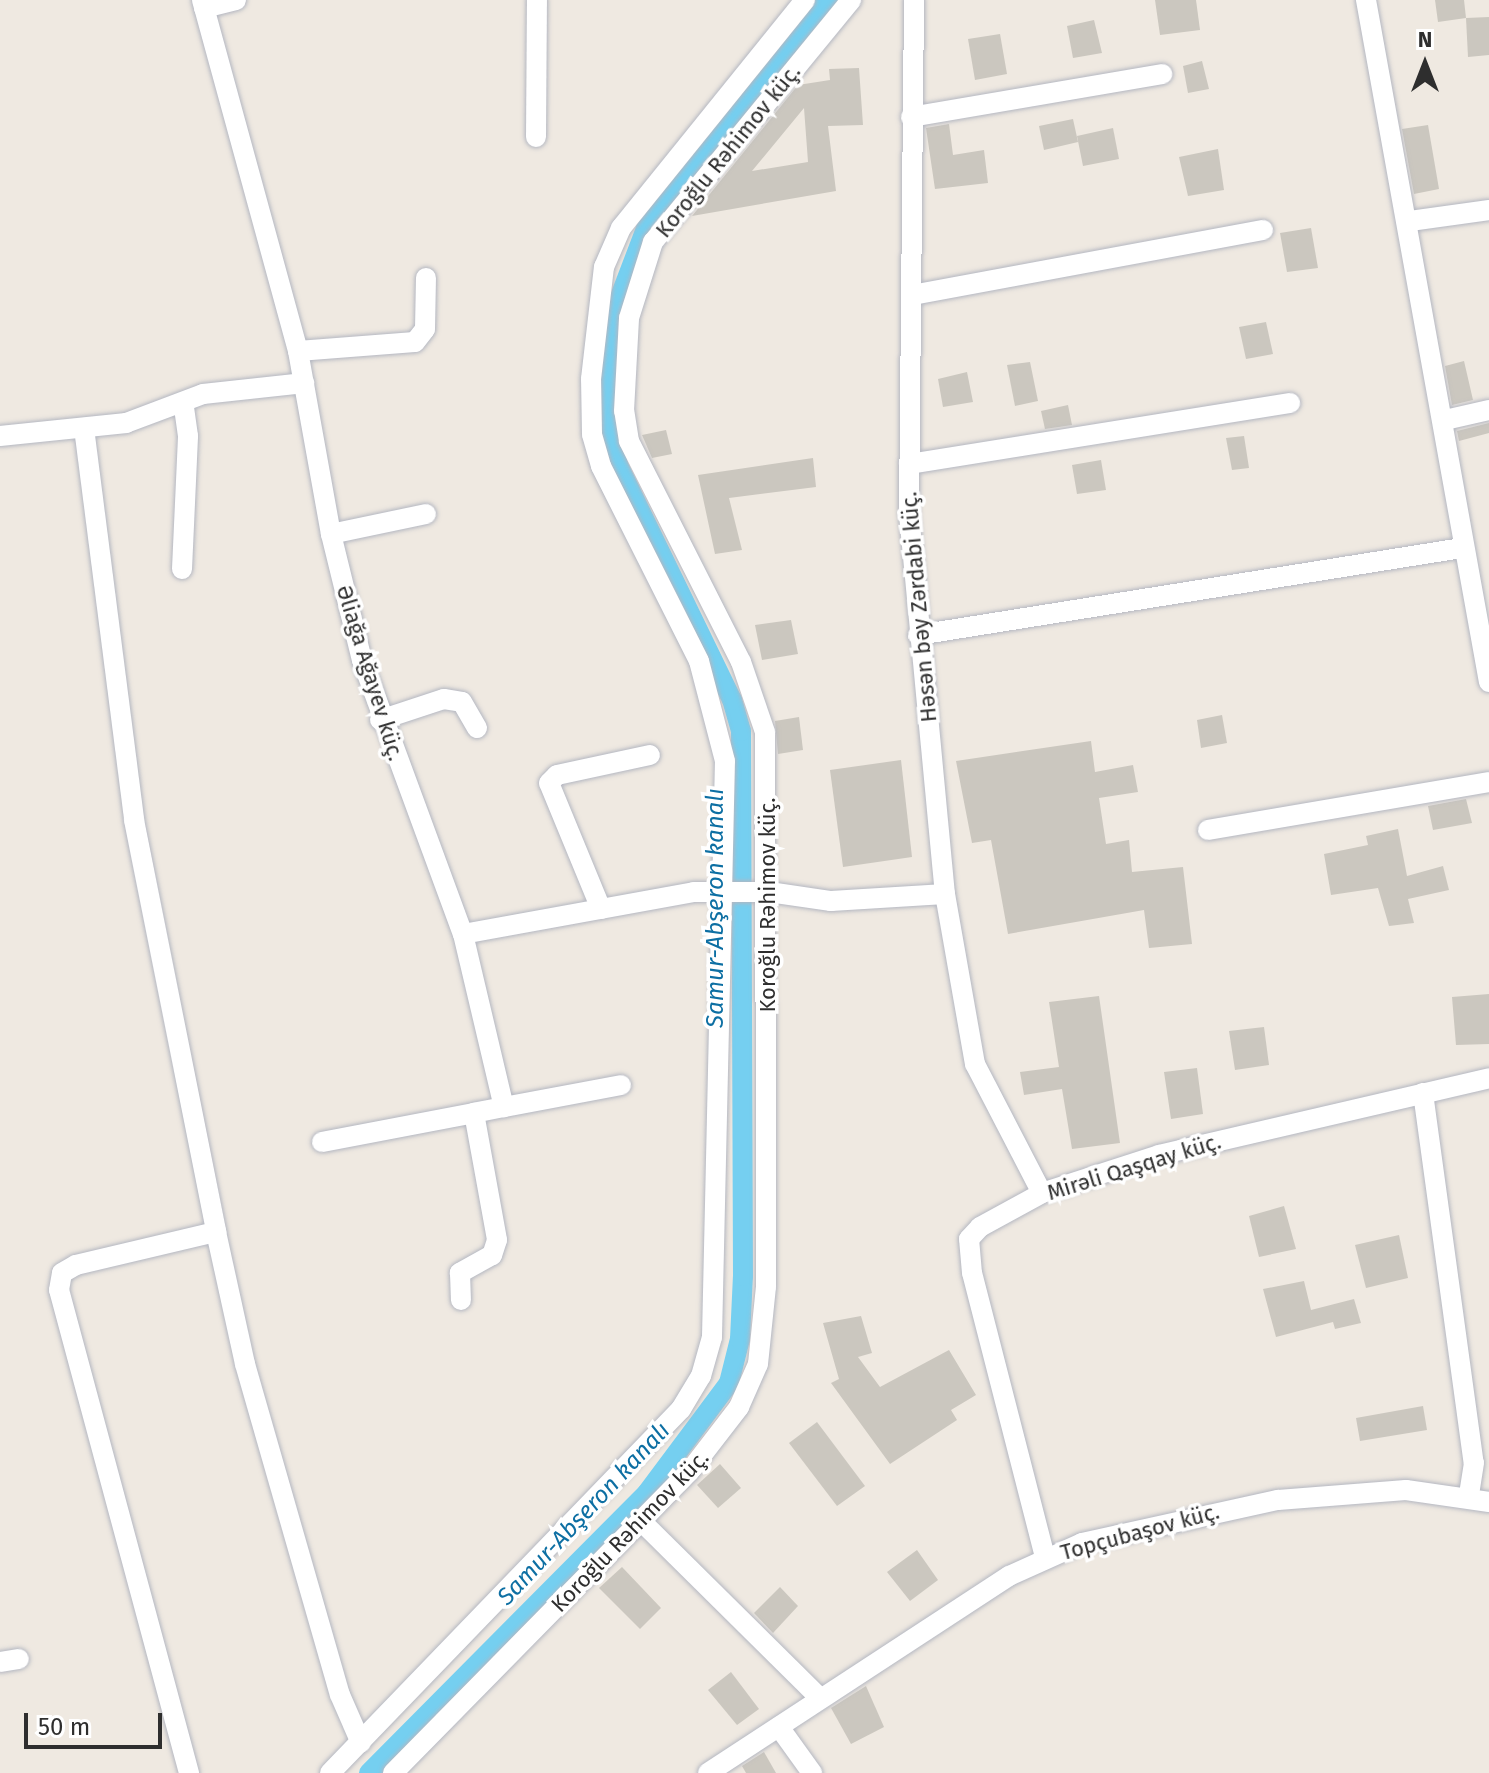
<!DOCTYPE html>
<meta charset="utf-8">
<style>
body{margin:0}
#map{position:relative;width:1489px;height:1773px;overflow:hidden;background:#efe9e1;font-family:"Fira Sans",sans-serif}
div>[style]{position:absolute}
.canal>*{height:20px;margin:-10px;padding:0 10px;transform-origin:10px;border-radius:10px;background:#75cff0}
.building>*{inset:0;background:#cbc7bf}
.roads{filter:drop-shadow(0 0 2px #b4b7c1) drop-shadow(0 0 2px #b4b7c1)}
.street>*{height:20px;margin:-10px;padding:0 10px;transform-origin:10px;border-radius:10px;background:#fff}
span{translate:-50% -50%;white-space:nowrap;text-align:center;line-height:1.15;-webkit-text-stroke:7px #fff;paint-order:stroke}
.street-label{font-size:22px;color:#2e2e2e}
.water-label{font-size:24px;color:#0d6fa3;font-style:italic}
.north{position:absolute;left:1385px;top:24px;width:80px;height:80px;-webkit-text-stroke:6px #fff;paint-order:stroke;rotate:0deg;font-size:22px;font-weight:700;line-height:32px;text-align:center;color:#2e2e2e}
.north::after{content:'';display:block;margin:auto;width:28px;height:36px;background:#2e2e2e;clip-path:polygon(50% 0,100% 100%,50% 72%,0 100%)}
.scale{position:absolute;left:24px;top:1713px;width:138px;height:36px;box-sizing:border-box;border:4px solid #2e2e2e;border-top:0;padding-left:10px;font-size:24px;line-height:28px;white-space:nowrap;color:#2e2e2e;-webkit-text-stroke:6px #fff;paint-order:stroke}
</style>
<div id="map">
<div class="canal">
<div style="left:369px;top:1773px;width:395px;rotate:-45.2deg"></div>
<div style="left:647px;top:1493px;width:137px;rotate:-53.3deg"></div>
<div style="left:729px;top:1383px;width:45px;rotate:-76deg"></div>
<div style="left:740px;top:1339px;width:63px;rotate:-87.3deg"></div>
<div style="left:743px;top:1276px;width:545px;rotate:-90.21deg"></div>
<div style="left:741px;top:731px;width:32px;rotate:-106deg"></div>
<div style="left:732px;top:700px;width:261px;rotate:-115.9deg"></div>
<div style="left:618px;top:465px;width:67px;rotate:-101.1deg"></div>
<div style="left:605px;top:399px;width:84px;rotate:-84.6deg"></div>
<div style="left:613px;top:315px;width:109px;rotate:-69.1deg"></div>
<div style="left:652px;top:213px;width:276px;rotate:-50.4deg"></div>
</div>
<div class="building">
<div style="clip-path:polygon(1155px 0,1196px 0,1200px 30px,1160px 35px)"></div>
<div style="clip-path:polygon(1435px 0,1464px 0,1466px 18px,1438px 22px)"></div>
<div style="clip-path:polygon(1489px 17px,1489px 55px,1468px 57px,1466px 18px)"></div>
<div style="clip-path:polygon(1094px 20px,1102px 53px,1073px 58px,1067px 26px)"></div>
<div style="clip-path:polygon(1000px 34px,1007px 74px,975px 80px,968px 39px)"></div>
<div style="clip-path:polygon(1202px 61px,1209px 89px,1188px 93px,1183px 66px)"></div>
<div style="clip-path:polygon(evenodd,859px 68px,863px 125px,828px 126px,836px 191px,692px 216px,798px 85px,830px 80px,829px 69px,859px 68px,804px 108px,808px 162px,752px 171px,776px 142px,804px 108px)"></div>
<div style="clip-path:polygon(1073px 119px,1078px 142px,1044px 150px,1039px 126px)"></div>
<div style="clip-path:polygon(949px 124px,953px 155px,984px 150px,988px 183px,935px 189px,926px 128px)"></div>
<div style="clip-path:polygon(1428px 125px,1439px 189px,1414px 194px,1402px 129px)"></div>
<div style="clip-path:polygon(1113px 128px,1119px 159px,1083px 166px,1077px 136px)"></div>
<div style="clip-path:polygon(1218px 149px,1224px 190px,1188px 196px,1179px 157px)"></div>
<div style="clip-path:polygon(1311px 228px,1318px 268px,1287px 272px,1280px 233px)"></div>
<div style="clip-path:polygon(1266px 322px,1273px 354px,1246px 359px,1239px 327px)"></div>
<div style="clip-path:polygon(1464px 361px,1473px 400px,1452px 405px,1445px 366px)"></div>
<div style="clip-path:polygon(1030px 362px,1038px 401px,1015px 406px,1007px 365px)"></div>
<div style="clip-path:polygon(967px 372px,973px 402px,943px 407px,938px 379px)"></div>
<div style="clip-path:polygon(1068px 405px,1072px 425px,1045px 429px,1041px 411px)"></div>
<div style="clip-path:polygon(1489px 423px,1489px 433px,1459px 441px,1457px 431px)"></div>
<div style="clip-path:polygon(666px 430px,672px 454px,652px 458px,642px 435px)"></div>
<div style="clip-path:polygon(1244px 436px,1249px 468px,1232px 470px,1226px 438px)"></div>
<div style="clip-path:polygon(813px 458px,816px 487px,729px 498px,742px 550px,715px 554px,698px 475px)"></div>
<div style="clip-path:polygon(1101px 460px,1106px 490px,1077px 494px,1072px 465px)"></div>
<div style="clip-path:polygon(791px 620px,798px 654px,762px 660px,755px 625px)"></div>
<div style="clip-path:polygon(1222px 715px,1227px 743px,1201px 748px,1197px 720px)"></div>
<div style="clip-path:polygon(799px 717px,803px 750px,778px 754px,775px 721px)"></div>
<div style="clip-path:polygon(1091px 741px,1095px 772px,1133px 765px,1138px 792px,1099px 798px,1106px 844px,1129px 840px,1132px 872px,1183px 867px,1192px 944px,1149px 948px,1144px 910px,1008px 934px,991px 840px,972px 843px,956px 761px)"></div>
<div style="clip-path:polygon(901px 760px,912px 857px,843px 867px,830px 770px)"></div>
<div style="clip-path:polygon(1466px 799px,1472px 823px,1433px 830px,1428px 806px)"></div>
<div style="clip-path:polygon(1398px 829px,1407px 876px,1443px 866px,1449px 890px,1408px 899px,1414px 923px,1389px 926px,1378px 888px,1331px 895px,1324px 854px,1368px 845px,1366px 836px)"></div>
<div style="clip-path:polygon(1489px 994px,1489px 1044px,1456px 1045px,1452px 997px)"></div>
<div style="clip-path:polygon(1099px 996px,1120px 1143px,1072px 1149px,1062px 1089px,1024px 1095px,1020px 1072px,1059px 1067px,1049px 1002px)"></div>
<div style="clip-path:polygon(1264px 1027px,1269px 1065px,1235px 1070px,1229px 1031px)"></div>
<div style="clip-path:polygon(1197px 1068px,1203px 1114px,1171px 1119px,1164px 1072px)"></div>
<div style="clip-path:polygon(1284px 1206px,1296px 1249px,1259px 1257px,1249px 1216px)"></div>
<div style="clip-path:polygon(1399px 1235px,1408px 1278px,1366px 1288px,1355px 1245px)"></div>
<div style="clip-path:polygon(1304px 1281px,1311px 1310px,1354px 1299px,1361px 1323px,1335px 1329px,1333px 1322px,1276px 1337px,1263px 1289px)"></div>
<div style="clip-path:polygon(861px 1316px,872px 1353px,858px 1357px,880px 1387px,949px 1350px,976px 1395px,951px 1410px,957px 1420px,890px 1464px,831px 1383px,839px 1379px,823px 1323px)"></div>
<div style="clip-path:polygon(1423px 1406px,1427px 1430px,1360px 1441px,1356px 1418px)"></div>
<div style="clip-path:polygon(817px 1422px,865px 1486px,837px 1506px,789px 1443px)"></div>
<div style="clip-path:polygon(720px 1464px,741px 1488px,718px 1508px,697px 1485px)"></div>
<div style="clip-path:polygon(917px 1550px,938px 1580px,910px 1601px,887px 1572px)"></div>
<div style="clip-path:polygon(622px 1567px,661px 1608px,640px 1629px,599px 1588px)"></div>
<div style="clip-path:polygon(780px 1587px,798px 1606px,773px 1633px,754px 1613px)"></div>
<div style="clip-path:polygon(731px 1672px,759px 1709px,737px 1725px,708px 1690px)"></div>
<div style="clip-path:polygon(866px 1686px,884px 1727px,851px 1744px,831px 1708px)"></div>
<div style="clip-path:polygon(764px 1752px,776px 1773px,746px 1773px,742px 1766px)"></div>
</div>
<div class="roads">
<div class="street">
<div style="left:202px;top:0;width:364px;rotate:74.7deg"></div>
<div style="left:298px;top:351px;width:186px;rotate:79.8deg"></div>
<div style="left:331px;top:534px;width:130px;rotate:76.2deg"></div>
<div style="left:362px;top:660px;width:292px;rotate:69.8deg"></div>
<div style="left:463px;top:934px;width:178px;rotate:76.7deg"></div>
<div style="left:504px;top:1107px;width:31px;rotate:169deg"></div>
<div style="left:474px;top:1113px;width:129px;rotate:79.7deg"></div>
<div style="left:497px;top:1240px;width:16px;rotate:108deg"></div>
<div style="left:492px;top:1255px;width:37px;rotate:151deg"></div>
<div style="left:460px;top:1273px;width:27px;rotate:88deg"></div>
<div style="left:914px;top:0;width:514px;rotate:90.56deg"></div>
<div style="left:909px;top:514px;width:382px;rotate:84.6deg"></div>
<div style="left:945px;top:894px;width:173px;rotate:80deg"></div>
<div style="left:975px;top:1064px;width:145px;rotate:62.6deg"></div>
<div style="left:1366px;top:0;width:693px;rotate:79.78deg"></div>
<div style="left:204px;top:8px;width:33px;rotate:-14deg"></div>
<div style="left:911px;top:117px;width:255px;rotate:-9.7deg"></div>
<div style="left:536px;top:137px;width:137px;rotate:-89.6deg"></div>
<div style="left:1410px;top:221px;width:80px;rotate:-7.9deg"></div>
<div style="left:912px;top:295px;width:357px;rotate:-10.5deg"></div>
<div style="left:298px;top:351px;width:117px;rotate:-4.4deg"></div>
<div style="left:415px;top:342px;width:16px;rotate:-52deg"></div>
<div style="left:425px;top:329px;width:51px;rotate:-88.9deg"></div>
<div style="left:1445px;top:420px;width:45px;rotate:-12.8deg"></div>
<div style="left:84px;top:428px;width:395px;rotate:82.7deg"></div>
<div style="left:134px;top:820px;width:420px;rotate:78.7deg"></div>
<div style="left:216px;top:1232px;width:135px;rotate:77.6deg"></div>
<div style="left:245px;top:1364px;width:344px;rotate:74deg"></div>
<div style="left:340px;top:1695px;width:52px;rotate:66.4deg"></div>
<div style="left:0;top:436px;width:127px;rotate:-5.9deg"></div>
<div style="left:126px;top:423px;width:82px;rotate:-20.6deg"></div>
<div style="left:203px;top:394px;width:102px;rotate:-6.2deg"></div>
<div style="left:909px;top:464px;width:386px;rotate:-9.1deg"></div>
<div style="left:331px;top:534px;width:97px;rotate:-11.9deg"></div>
<div style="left:182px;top:569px;width:133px;rotate:-87.4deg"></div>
<div style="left:188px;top:436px;width:34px;rotate:-98deg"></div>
<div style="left:918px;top:635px;width:551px;rotate:-9.09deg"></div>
<div style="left:380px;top:720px;width:67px;rotate:-18.2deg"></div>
<div style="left:444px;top:699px;width:18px;rotate:9deg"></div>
<div style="left:462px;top:702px;width:30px;rotate:60deg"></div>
<div style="left:1208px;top:830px;width:285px;rotate:-9.7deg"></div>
<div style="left:601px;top:909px;width:136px;rotate:-112.4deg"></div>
<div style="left:549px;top:783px;width:11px;rotate:-45deg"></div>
<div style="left:557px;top:775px;width:95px;rotate:-12.1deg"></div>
<div style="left:463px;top:934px;width:235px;rotate:-10.3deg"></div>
<div style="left:694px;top:892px;width:75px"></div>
<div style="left:769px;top:892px;width:63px;rotate:8.3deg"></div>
<div style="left:831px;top:901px;width:114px;rotate:-3.5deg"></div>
<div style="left:1423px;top:1093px;width:373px;rotate:82.2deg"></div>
<div style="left:1474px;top:1463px;width:32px;rotate:99deg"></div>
<div style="left:504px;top:1107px;width:119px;rotate:-10.6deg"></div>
<div style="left:322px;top:1142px;width:155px;rotate:-10.8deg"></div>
<div style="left:641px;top:1521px;width:250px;rotate:44.7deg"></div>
<div style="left:1045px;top:1557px;width:293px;rotate:-104.4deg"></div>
<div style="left:972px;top:1273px;width:34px;rotate:-95deg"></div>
<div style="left:969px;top:1239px;width:16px;rotate:-47deg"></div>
<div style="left:980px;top:1227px;width:71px;rotate:-28.7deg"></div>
<div style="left:1042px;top:1193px;width:123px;rotate:-18deg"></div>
<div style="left:1159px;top:1155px;width:339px;rotate:-13.1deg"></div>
<div style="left:0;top:1662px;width:19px;rotate:-9deg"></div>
<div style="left:779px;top:1727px;width:57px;rotate:54.3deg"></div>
<div style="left:189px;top:1773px;width:500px;rotate:-105.06deg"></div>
<div style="left:59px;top:1290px;width:17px;rotate:-80deg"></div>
<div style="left:62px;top:1273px;width:16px;rotate:-30deg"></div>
<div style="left:76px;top:1265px;width:144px;rotate:-13.3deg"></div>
<div style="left:330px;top:1773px;width:506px;rotate:-46.04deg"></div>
<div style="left:681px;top:1409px;width:39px;rotate:-59deg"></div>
<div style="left:701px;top:1376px;width:41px;rotate:-74.2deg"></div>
<div style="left:712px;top:1337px;width:576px;rotate:-88.71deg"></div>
<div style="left:725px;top:761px;width:103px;rotate:-104.6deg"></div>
<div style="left:699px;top:661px;width:218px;rotate:-116.7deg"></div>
<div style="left:601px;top:466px;width:33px;rotate:-106deg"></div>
<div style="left:592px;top:434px;width:55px;rotate:-91deg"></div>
<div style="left:591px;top:379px;width:113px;rotate:-83.4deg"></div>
<div style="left:604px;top:267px;width:43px;rotate:-66.4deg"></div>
<div style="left:621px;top:228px;width:293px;rotate:-51.1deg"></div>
<div style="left:393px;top:1773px;width:422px;rotate:-45.5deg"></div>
<div style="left:689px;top:1472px;width:82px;rotate:-52.4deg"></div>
<div style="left:739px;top:1407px;width:47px;rotate:-66.2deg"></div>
<div style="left:758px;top:1364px;width:77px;rotate:-84.1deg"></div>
<div style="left:766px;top:1287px;width:555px;rotate:-90.1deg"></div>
<div style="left:765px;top:732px;width:74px;rotate:-108.9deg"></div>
<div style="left:741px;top:662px;width:248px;rotate:-116.9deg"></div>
<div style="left:629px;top:441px;width:30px;rotate:-99deg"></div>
<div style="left:624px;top:411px;width:93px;rotate:-86.9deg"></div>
<div style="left:629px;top:318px;width:80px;rotate:-72.5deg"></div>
<div style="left:653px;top:242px;width:313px;rotate:-50.7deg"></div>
<div style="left:708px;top:1773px;width:360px;rotate:-33.2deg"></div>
<div style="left:1009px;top:1576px;width:80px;rotate:-24.3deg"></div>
<div style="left:1082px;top:1543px;width:201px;rotate:-12.4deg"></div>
<div style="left:1278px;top:1500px;width:128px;rotate:-4.5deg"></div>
<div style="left:1406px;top:1490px;width:84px;rotate:8.2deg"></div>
</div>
</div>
<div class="street-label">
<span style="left:728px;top:151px;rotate:-51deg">Koroğlu Rəhimov küç.</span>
<span style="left:919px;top:607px;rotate:-95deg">Həsən bəy Zərdabi küç.</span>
<span style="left:370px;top:673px;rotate:73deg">Əliağa Ağayev küç.</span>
<span style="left:768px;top:905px;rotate:-90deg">Koroğlu Rəhimov küç.</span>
<span style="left:1134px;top:1167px;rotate:-17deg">Mirəli Qaşqay küç.</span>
<span style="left:630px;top:1531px;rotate:-46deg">Koroğlu Rəhimov küç.</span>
<span style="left:1140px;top:1532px;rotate:-15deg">Topçubaşov küç.</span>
</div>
<div class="water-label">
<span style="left:716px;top:908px;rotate:-90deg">Samur-Abşeron kanalı</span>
<span style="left:584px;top:1514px;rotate:-47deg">Samur-Abşeron kanalı</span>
</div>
<div class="north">N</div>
<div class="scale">50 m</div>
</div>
